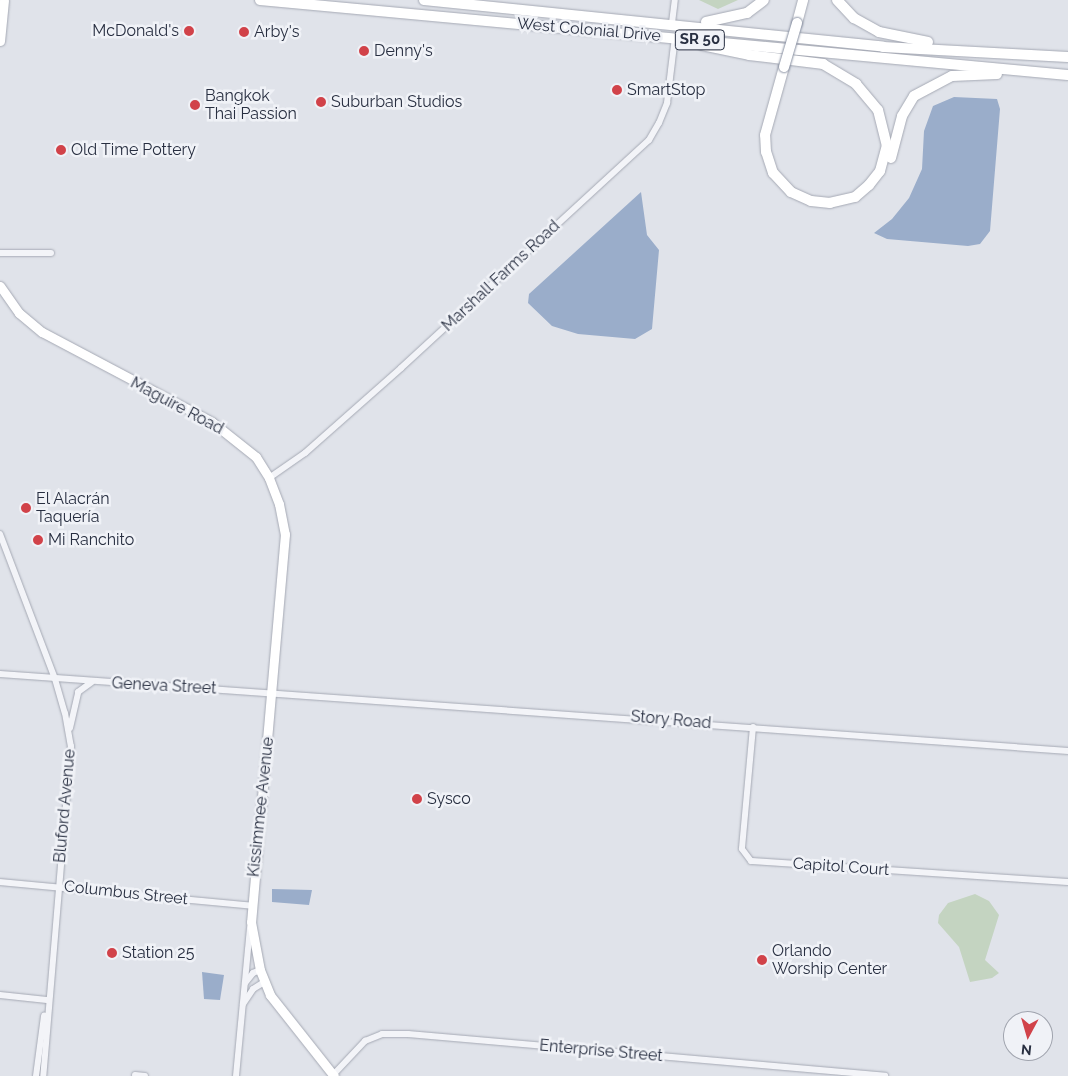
<!DOCTYPE html>
<meta charset="utf-8">
<style>
body{margin:0}
#map{position:relative;width:1068px;height:1076px;overflow:hidden;background:#e0e3ea;font-family:Raleway,sans-serif}
div>[style]{position:absolute}
.green>*{inset:0;background:#c4d4c1}
.water>*{inset:0;background:#9aadca}
.roads{filter:drop-shadow(0 0 1px #a5a9b4) drop-shadow(0 0 1px #a5a9b4)}
.minor>*{height:6px;margin:-3px;padding:0 3px;transform-origin:3px;border-radius:3px;background:#f3f4f8}
.major>*{height:9px;margin:-4.5px;padding:0 4.5px;transform-origin:4.5px;border-radius:4.5px;background:#fff}
.highway>*{height:10px;margin:-5px;padding:0 5px;transform-origin:5px;border-radius:5px;background:#fff}
.bridges{filter:drop-shadow(0 0 1px #878fa1) drop-shadow(0 0 1px #878fa1)}
.highway-bridge>*{height:10px;margin:-5px;padding:0 5px;transform-origin:5px;border-radius:5px;background:#fff}
.dots>*{width:14px;height:14px;translate:-50% -50%;box-sizing:border-box;border:2px solid #f0f2f7;border-radius:50%}
span{translate:-50% -50%;white-space:nowrap;text-align:center;line-height:1.15;-webkit-text-stroke:5px #f0f2f7;paint-order:stroke}
.shield-label span{padding:1px 4px;background:#f0f2f7;border:1px solid;border-radius:4px;-webkit-text-stroke-width:0}
.shield-label{font-size:15px;color:#282f41;font-weight:700}
.street-label{font-size:16px;color:#282f41}
.poi-label{font-size:16px;color:#282f41}
.right{translate:-100% -50%;text-align:right}
.left{translate:0 -50%;text-align:left}
.north{position:absolute;left:1003px;top:1011px;width:50px;height:50px;box-sizing:border-box;background:#f0f2f7;border:1px solid #a0a4ae;border-radius:50%;rotate:186deg;font-size:14px;font-weight:700;line-height:20px;text-align:center;color:#282f41}
.north::after{content:'';display:block;margin:auto;width:18px;height:22px;background:#d14249;clip-path:polygon(50% 0,100% 100%,50% 72%,0 100%)}
</style>
<div id="map">
<div class="green">
<div style="clip-path:polygon(699px 0,738px 0,718px 9px)"></div>
<div style="clip-path:polygon(975px 894px,989px 901px,999px 915px,985px 960px,999px 973px,992px 978px,970px 982px,959px 947px,938px 923px,939px 915px,948px 903px)"></div>
</div>
<div class="water">
<div style="clip-path:polygon(954px 97px,997px 99px,1000px 109px,990px 231px,980px 244px,968px 246px,887px 239px,874px 233px,892px 219px,909px 198px,922px 169px,924px 131px,933px 106px)"></div>
<div style="clip-path:polygon(641px 192px,647px 235px,659px 250px,652px 329px,635px 339px,578px 334px,552px 326px,528px 303px,529px 294px)"></div>
<div style="clip-path:polygon(272px 889px,312px 890px,309px 905px,272px 902px)"></div>
<div style="clip-path:polygon(202px 972px,224px 975px,220px 1000px,204px 999px)"></div>
</div>
<div class="roads">
<div class="minor">
<div style="left:672px;top:23px;width:23px;rotate:-83deg"></div>
<div style="left:0;top:253px;width:51px"></div>
<div style="left:269px;top:478px;width:44px;rotate:-34.8deg"></div>
<div style="left:305px;top:453px;width:128px;rotate:-41.5deg"></div>
<div style="left:401px;top:368px;width:337px;rotate:-42.6deg"></div>
<div style="left:649px;top:140px;width:20px;rotate:-60deg"></div>
<div style="left:659px;top:123px;width:22px;rotate:-68deg"></div>
<div style="left:667px;top:103px;width:66px;rotate:-83.1deg"></div>
<div style="left:0;top:534px;width:155px;rotate:69.2deg"></div>
<div style="left:55px;top:679px;width:35px;rotate:74deg"></div>
<div style="left:65px;top:713px;width:34px;rotate:80deg"></div>
<div style="left:71px;top:746px;width:331px;rotate:94.8deg"></div>
<div style="left:0;top:674px;width:1071px;rotate:4.12deg"></div>
<div style="left:753px;top:727px;width:122px;rotate:95.2deg"></div>
<div style="left:742px;top:849px;width:15px;rotate:53deg"></div>
<div style="left:751px;top:861px;width:318px;rotate:3.8deg"></div>
<div style="left:70px;top:728px;width:37px;rotate:-77deg"></div>
<div style="left:78px;top:692px;width:17px;rotate:-36deg"></div>
<div style="left:0;top:882px;width:253px;rotate:5.4deg"></div>
<div style="left:245px;top:983px;width:13px;rotate:-51deg"></div>
<div style="left:253px;top:973px;width:8px;rotate:-23deg"></div>
<div style="left:0;top:995px;width:47px;rotate:6.1deg"></div>
<div style="left:243px;top:1004px;width:18px;rotate:-56deg"></div>
<div style="left:253px;top:989px;width:13px;rotate:-32deg"></div>
<div style="left:135px;top:1075px;width:10px;rotate:6deg"></div>
<div style="left:333px;top:1075px;width:47px;rotate:-46.7deg"></div>
<div style="left:365px;top:1041px;width:18px;rotate:-22deg"></div>
<div style="left:382px;top:1034px;width:26px"></div>
<div style="left:408px;top:1034px;width:479px;rotate:5deg"></div>
<div style="left:36px;top:1076px;width:61px;rotate:-82.4deg"></div>
<div style="left:236px;top:1076px;width:149px;rotate:-84.6deg"></div>
</div>
<div class="major">
<div style="left:0;top:41px;width:41px;rotate:-84.4deg"></div>
<div style="left:0;top:286px;width:33px;rotate:55deg"></div>
<div style="left:19px;top:313px;width:30px;rotate:40deg"></div>
<div style="left:42px;top:332px;width:192px;rotate:27.9deg"></div>
<div style="left:212px;top:422px;width:56px;rotate:38.5deg"></div>
<div style="left:256px;top:457px;width:25px;rotate:58deg"></div>
<div style="left:269px;top:478px;width:28px;rotate:69deg"></div>
<div style="left:279px;top:504px;width:31px;rotate:79deg"></div>
<div style="left:285px;top:534px;width:389px;rotate:95deg"></div>
<div style="left:251px;top:922px;width:49px;rotate:79.4deg"></div>
<div style="left:260px;top:970px;width:27px;rotate:68deg"></div>
<div style="left:270px;top:995px;width:103px;rotate:51.7deg"></div>
</div>
<div class="highway">
<div style="left:260px;top:0;width:811px;rotate:5.3deg"></div>
<div style="left:424px;top:0;width:461px;rotate:5.8deg"></div>
<div style="left:883px;top:47px;width:185px;rotate:3.1deg"></div>
<div style="left:837px;top:0;width:25px;rotate:47deg"></div>
<div style="left:854px;top:18px;width:29px;rotate:29deg"></div>
<div style="left:879px;top:32px;width:50px;rotate:11.5deg"></div>
<div style="left:706px;top:22px;width:42px;rotate:-12.4deg"></div>
<div style="left:747px;top:13px;width:21px;rotate:-37deg"></div>
<div style="left:797px;top:23px;width:24px;rotate:-75deg"></div>
<div style="left:702px;top:45px;width:48px;rotate:12deg"></div>
<div style="left:749px;top:55px;width:75px;rotate:6.9deg"></div>
<div style="left:823px;top:64px;width:39px;rotate:31deg"></div>
<div style="left:856px;top:84px;width:34px;rotate:50deg"></div>
<div style="left:878px;top:110px;width:36px;rotate:76deg"></div>
<div style="left:887px;top:145px;width:27px;rotate:105deg"></div>
<div style="left:880px;top:171px;width:18px;rotate:128deg"></div>
<div style="left:869px;top:185px;width:18px;rotate:139deg"></div>
<div style="left:855px;top:197px;width:26px;rotate:167deg"></div>
<div style="left:830px;top:203px;width:19px;rotate:-174deg"></div>
<div style="left:811px;top:201px;width:22px;rotate:-156deg"></div>
<div style="left:791px;top:192px;width:26px;rotate:-133deg"></div>
<div style="left:773px;top:173px;width:22px;rotate:-108deg"></div>
<div style="left:766px;top:152px;width:17px;rotate:-93deg"></div>
<div style="left:765px;top:135px;width:71px;rotate:-74.4deg"></div>
<div style="left:891px;top:158px;width:43px;rotate:-75.3deg"></div>
<div style="left:902px;top:116px;width:23px;rotate:-59deg"></div>
<div style="left:914px;top:96px;width:43px;rotate:-27.8deg"></div>
<div style="left:952px;top:76px;width:45px;rotate:-2.5deg"></div>
</div>
</div>
<div class="bridges">
<div class="highway-bridge">
<div style="left:784px;top:67px;width:46px;rotate:-73.5deg"></div>
</div>
</div>
<div class="dots">
<div style="left:189px;top:31px;background:#d14249"></div>
<div style="left:244px;top:32px;background:#d14249"></div>
<div style="left:364px;top:51px;background:#d14249"></div>
<div style="left:617px;top:90px;background:#d14249"></div>
<div style="left:321px;top:102px;background:#d14249"></div>
<div style="left:195px;top:105px;background:#d14249"></div>
<div style="left:61px;top:150px;background:#d14249"></div>
<div style="left:26px;top:508px;background:#d14249"></div>
<div style="left:38px;top:540px;background:#d14249"></div>
<div style="left:417px;top:799px;background:#d14249"></div>
<div style="left:112px;top:953px;background:#d14249"></div>
<div style="left:762px;top:960px;background:#d14249"></div>
</div>
<div class="shield-label">
<span style="left:700px;top:40px">SR 50</span>
</div>
<div class="street-label">
<span style="left:589px;top:30px;rotate:5deg">West Colonial Drive</span>
<span style="left:501px;top:276px;rotate:-43deg">Marshall Farms Road</span>
<span style="left:177px;top:406px;rotate:28deg">Maguire Road</span>
<span style="left:164px;top:686px;rotate:3deg">Geneva Street</span>
<span style="left:671px;top:720px;rotate:5deg">Story Road</span>
<span style="left:65px;top:806px;rotate:-85deg">Bluford Avenue</span>
<span style="left:261px;top:807px;rotate:-84deg">Kissimmee Avenue</span>
<span style="left:841px;top:867px;rotate:4deg">Capitol Court</span>
<span style="left:126px;top:893px;rotate:6deg">Columbus Street</span>
<span style="left:601px;top:1051px;rotate:5deg">Enterprise Street</span>
</div>
<div class="poi-label">
<span class="right" style="left:179px;top:31px">McDonald's</span>
<span class="left" style="left:254px;top:32px">Arby's</span>
<span class="left" style="left:374px;top:51px">Denny's</span>
<span class="left" style="left:627px;top:90px">SmartStop</span>
<span class="left" style="left:205px;top:105px">Bangkok<br>Thai Passion</span>
<span class="left" style="left:331px;top:102px">Suburban Studios</span>
<span class="left" style="left:71px;top:150px">Old Time Pottery</span>
<span class="left" style="left:36px;top:508px">El Alacrán<br>Taquería</span>
<span class="left" style="left:48px;top:540px">Mi Ranchito</span>
<span class="left" style="left:427px;top:799px">Sysco</span>
<span class="left" style="left:772px;top:960px">Orlando<br>Worship Center</span>
<span class="left" style="left:122px;top:953px">Station 25</span>
</div>
<div class="north">N</div>
</div>
